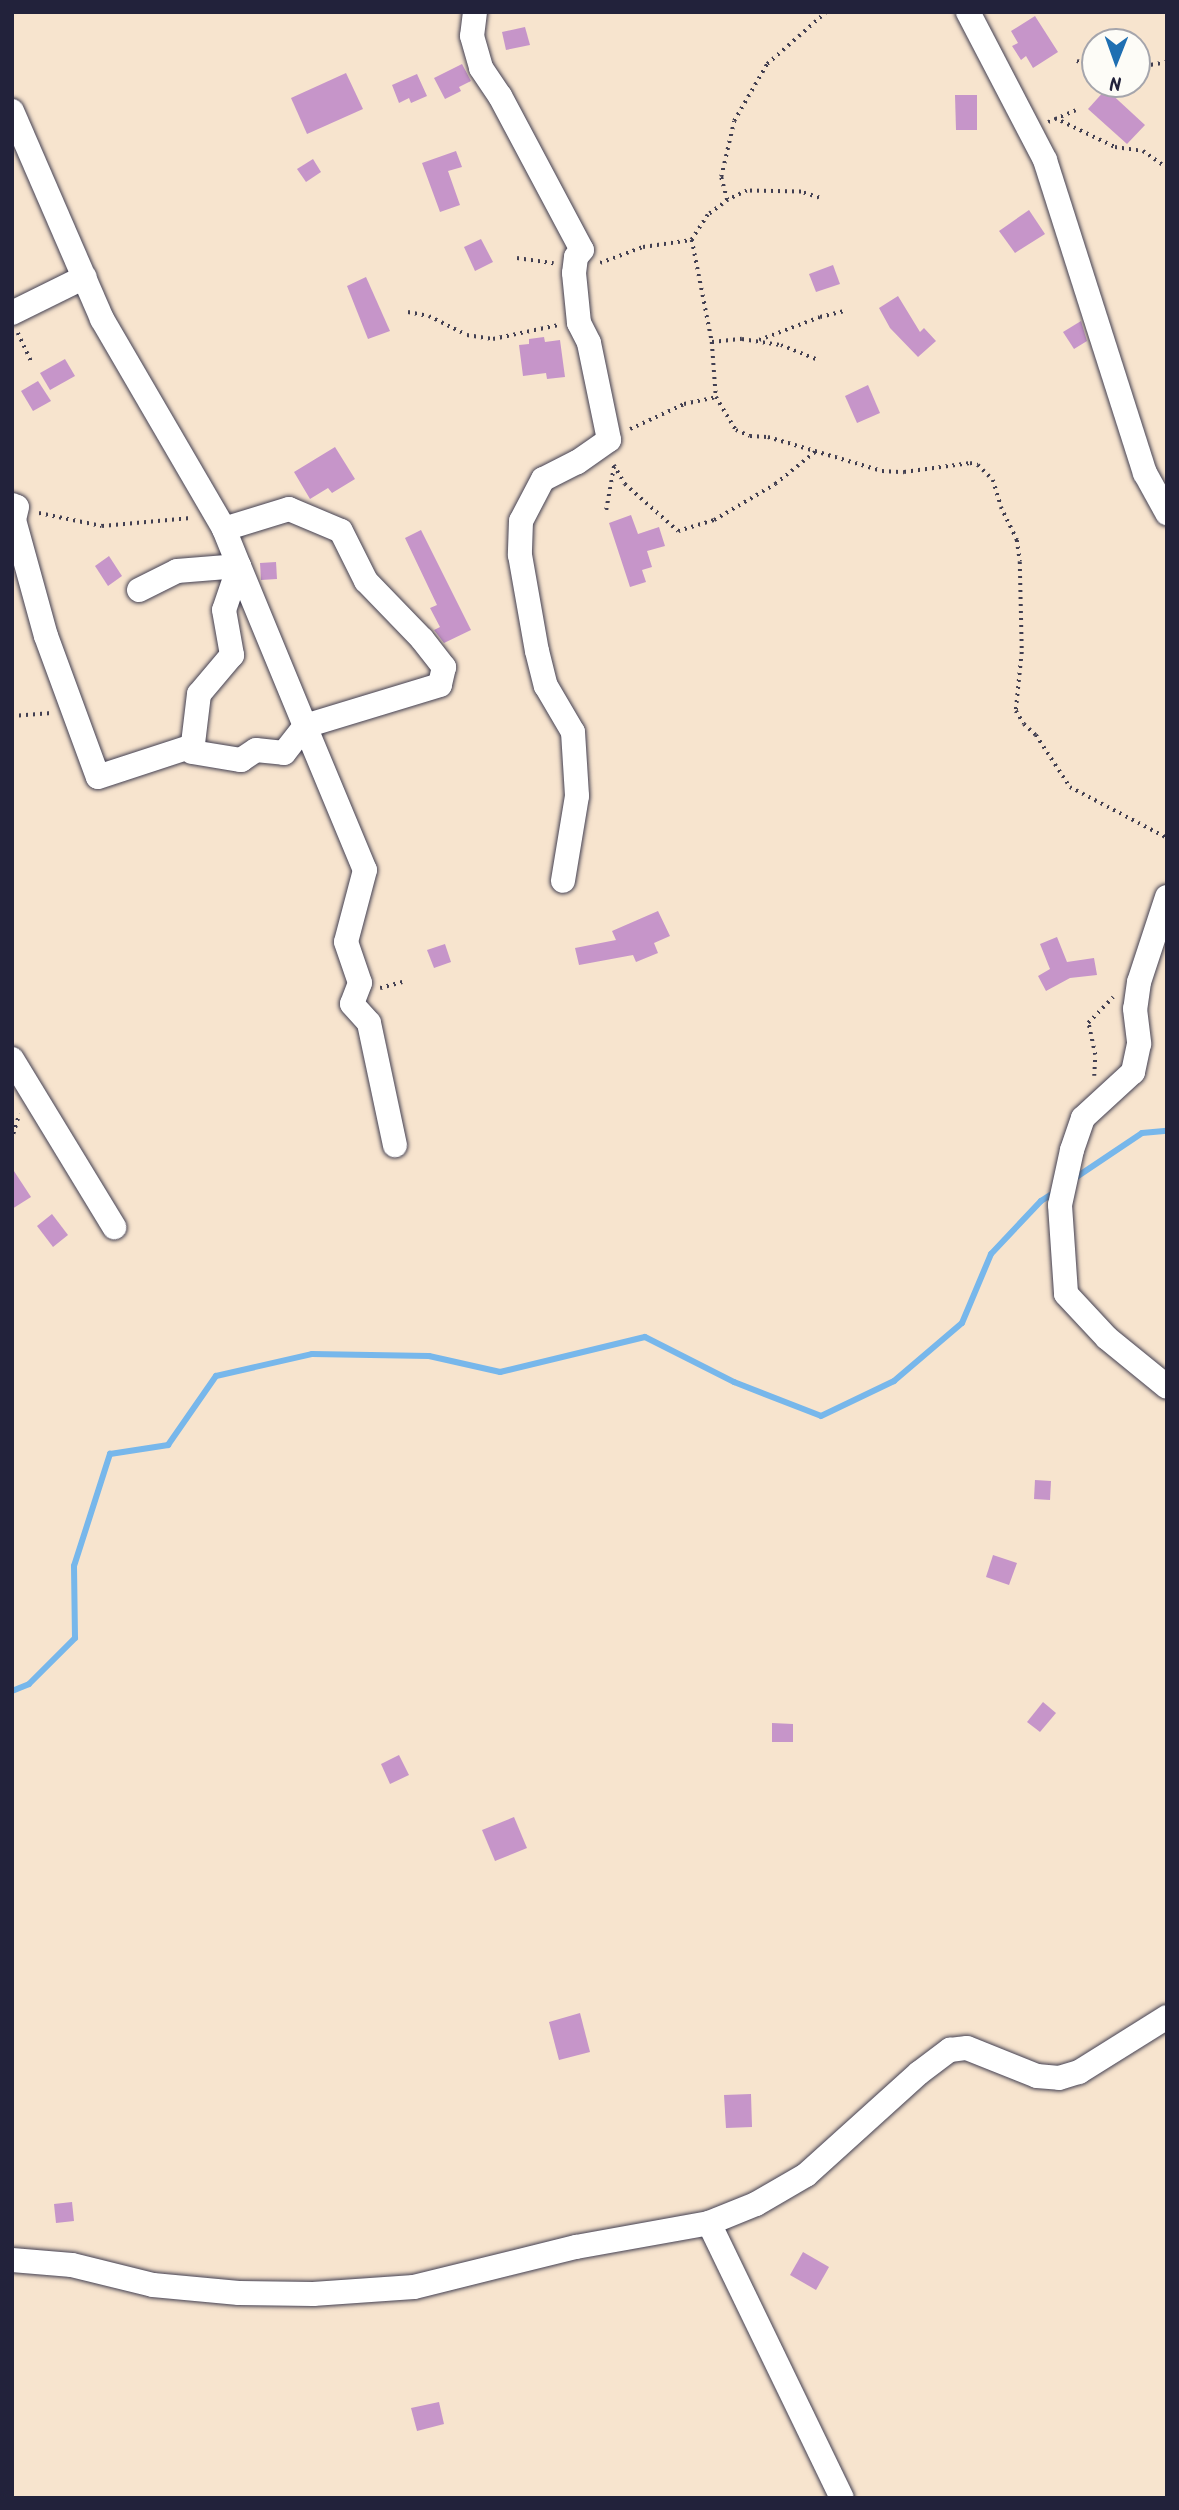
<!DOCTYPE html>
<style>
body{margin:0}
#map{position:relative;width:1179px;height:2510px;overflow:hidden;background:#f7e4ce;font-family:Kalam,sans-serif}
div>[style]{position:absolute}
.stream>*{height:6px;margin:-3px;padding:0 3px;transform-origin:3px;border-radius:3px;background:#77b7eb}
.building>*{inset:0;background:#c695c9}
.path>*{height:3.5px;margin-top:-1.75px;transform-origin:0;background:repeating-linear-gradient(90deg,#423f51 0 2px,transparent 0 7px)}
.roads{filter:drop-shadow(0 0 2px #423f51) drop-shadow(0 0 2px #423f51)}
.minor>*{height:24px;margin:-12px;padding:0 12px;transform-origin:12px;border-radius:12px;background:#fff}
span{translate:-50% -50%;white-space:nowrap;text-align:center;line-height:1.15;-webkit-text-stroke:6px #fdfcf7;paint-order:stroke}
.frame{position:absolute;inset:0;border:14px solid #22223b;pointer-events:none}
.north{position:absolute;left:1081px;top:28px;width:70px;height:70px;box-sizing:border-box;background:#fdfcf7;border:2px solid #a5a5ac;border-radius:50%;rotate:181deg;font-size:19px;font-weight:700;line-height:28px;text-align:center;color:#22223b}
.north::after{content:'';display:block;margin:auto;width:24px;height:32px;background:#1f6fb2;clip-path:polygon(50% 0,100% 100%,50% 72%,0 100%)}
</style>
<div id="map">
<div class="stream">
<div style="left:1072px;top:1180px;width:84px;rotate:-33.9deg"></div>
<div style="left:1142px;top:1133px;width:25px;rotate:-5deg"></div>
<div style="left:12px;top:1691px;width:18px;rotate:-22deg"></div>
<div style="left:29px;top:1684px;width:65px;rotate:-45deg"></div>
<div style="left:75px;top:1638px;width:72px;rotate:-90.8deg"></div>
<div style="left:74px;top:1566px;width:118px;rotate:-72.2deg"></div>
<div style="left:110px;top:1454px;width:59px;rotate:-8.8deg"></div>
<div style="left:168px;top:1445px;width:84px;rotate:-55.2deg"></div>
<div style="left:216px;top:1376px;width:98px;rotate:-12.9deg"></div>
<div style="left:312px;top:1354px;width:117px;rotate:1deg"></div>
<div style="left:429px;top:1356px;width:73px;rotate:12.7deg"></div>
<div style="left:500px;top:1372px;width:149px;rotate:-13.6deg"></div>
<div style="left:645px;top:1337px;width:100px;rotate:26.8deg"></div>
<div style="left:734px;top:1382px;width:93px;rotate:21.3deg"></div>
<div style="left:821px;top:1416px;width:81px;rotate:-25.6deg"></div>
<div style="left:894px;top:1381px;width:89px;rotate:-40.5deg"></div>
<div style="left:962px;top:1323px;width:75px;rotate:-67.2deg"></div>
<div style="left:991px;top:1254px;width:73px;rotate:-46.7deg"></div>
<div style="left:1041px;top:1201px;width:17px;rotate:-33deg"></div>
</div>
<div class="building">
<div style="clip-path:polygon(1035px 16px,1058px 52px,1033px 68px,1026px 56px,1021px 60px,1012px 46px,1018px 43px,1011px 31px)"></div>
<div style="clip-path:polygon(525px 27px,530px 45px,506px 50px,502px 32px)"></div>
<div style="clip-path:polygon(462px 64px,471px 81px,459px 87px,461px 91px,445px 99px,434px 78px)"></div>
<div style="clip-path:polygon(346px 73px,363px 109px,307px 134px,291px 98px)"></div>
<div style="clip-path:polygon(417px 74px,427px 96px,411px 103px,409px 98px,399px 103px,392px 85px)"></div>
<div style="clip-path:polygon(1106px 89px,1145px 125px,1127px 144px,1088px 109px)"></div>
<div style="clip-path:polygon(955px 95px,977px 95px,977px 130px,956px 130px)"></div>
<div style="clip-path:polygon(456px 151px,462px 167px,448px 171px,460px 205px,440px 212px,422px 163px)"></div>
<div style="clip-path:polygon(313px 159px,321px 172px,306px 182px,297px 169px)"></div>
<div style="clip-path:polygon(1029px 210px,1045px 234px,1015px 253px,999px 231px)"></div>
<div style="clip-path:polygon(481px 239px,493px 262px,475px 271px,464px 247px)"></div>
<div style="clip-path:polygon(833px 265px,840px 284px,816px 292px,809px 274px)"></div>
<div style="clip-path:polygon(366px 277px,390px 331px,368px 339px,347px 286px)"></div>
<div style="clip-path:polygon(898px 296px,920px 332px,924px 328px,936px 341px,918px 357px,890px 328px,879px 308px)"></div>
<div style="clip-path:polygon(1081px 321px,1087px 341px,1074px 349px,1063px 332px)"></div>
<div style="clip-path:polygon(544px 337px,545px 342px,560px 340px,565px 377px,547px 379px,546px 373px,523px 376px,519px 345px,529px 344px,529px 339px)"></div>
<div style="clip-path:polygon(65px 359px,75px 376px,50px 390px,40px 373px)"></div>
<div style="clip-path:polygon(38px 381px,51px 401px,33px 411px,21px 391px)"></div>
<div style="clip-path:polygon(868px 385px,880px 413px,857px 423px,845px 396px)"></div>
<div style="clip-path:polygon(335px 447px,355px 479px,332px 493px,328px 488px,310px 499px,294px 472px)"></div>
<div style="clip-path:polygon(631px 515px,638px 534px,659px 527px,665px 546px,647px 551px,652px 567px,642px 570px,646px 582px,630px 587px,609px 523px)"></div>
<div style="clip-path:polygon(421px 530px,471px 630px,444px 643px,434px 630px,440px 627px,430px 608px,437px 605px,405px 538px)"></div>
<div style="clip-path:polygon(109px 556px,122px 576px,108px 586px,95px 566px)"></div>
<div style="clip-path:polygon(276px 562px,277px 579px,261px 580px,260px 563px)"></div>
<div style="clip-path:polygon(658px 911px,670px 936px,654px 943px,658px 953px,636px 962px,633px 955px,579px 965px,575px 948px,616px 940px,612px 931px)"></div>
<div style="clip-path:polygon(1057px 937px,1067px 962px,1094px 958px,1097px 975px,1070px 978px,1046px 991px,1038px 976px,1050px 969px,1040px 944px)"></div>
<div style="clip-path:polygon(445px 944px,451px 962px,434px 968px,427px 950px)"></div>
<div style="clip-path:polygon(12px 1168px,31px 1197px,12px 1209px)"></div>
<div style="clip-path:polygon(52px 1214px,68px 1235px,53px 1247px,37px 1226px)"></div>
<div style="clip-path:polygon(1035px 1480px,1051px 1481px,1050px 1500px,1034px 1499px)"></div>
<div style="clip-path:polygon(993px 1555px,1017px 1563px,1009px 1585px,986px 1577px)"></div>
<div style="clip-path:polygon(1043px 1702px,1056px 1713px,1040px 1732px,1027px 1722px)"></div>
<div style="clip-path:polygon(772px 1723px,793px 1724px,793px 1742px,772px 1742px)"></div>
<div style="clip-path:polygon(399px 1755px,409px 1775px,390px 1784px,381px 1764px)"></div>
<div style="clip-path:polygon(514px 1817px,527px 1848px,495px 1861px,482px 1830px)"></div>
<div style="clip-path:polygon(580px 2013px,590px 2052px,559px 2060px,549px 2022px)"></div>
<div style="clip-path:polygon(751px 2094px,752px 2127px,726px 2128px,724px 2095px)"></div>
<div style="clip-path:polygon(72px 2202px,74px 2221px,56px 2223px,54px 2204px)"></div>
<div style="clip-path:polygon(803px 2252px,829px 2267px,816px 2290px,790px 2275px)"></div>
<div style="clip-path:polygon(439px 2402px,444px 2424px,417px 2431px,411px 2408px)"></div>
</div>
<div class="path">
<div style="left:1077px;top:61px;width:19px;rotate:21deg"></div>
<div style="left:1137px;top:67px;width:30px;rotate:-9deg"></div>
<div style="left:1055px;top:118px;width:67px;rotate:25.8deg"></div>
<div style="left:1115px;top:147px;width:28px;rotate:8deg"></div>
<div style="left:1143px;top:151px;width:29px;rotate:35deg"></div>
<div style="left:1048px;top:122px;width:30px;rotate:-23deg"></div>
<div style="left:819px;top:198px;width:19px;rotate:-162deg"></div>
<div style="left:801px;top:192px;width:54px;rotate:-178.9deg"></div>
<div style="left:747px;top:191px;width:21px;rotate:155deg"></div>
<div style="left:728px;top:200px;width:25px;rotate:143deg"></div>
<div style="left:708px;top:215px;width:30px;rotate:123deg"></div>
<div style="left:692px;top:240px;width:104px;rotate:78.9deg"></div>
<div style="left:712px;top:342px;width:55px;rotate:85.8deg"></div>
<div style="left:716px;top:397px;width:39px;rotate:59deg"></div>
<div style="left:736px;top:430px;width:15px;rotate:23deg"></div>
<div style="left:750px;top:436px;width:18px;rotate:3deg"></div>
<div style="left:768px;top:437px;width:119px;rotate:16.6deg"></div>
<div style="left:882px;top:471px;width:22px;rotate:3deg"></div>
<div style="left:904px;top:472px;width:67px;rotate:-7.8deg"></div>
<div style="left:970px;top:463px;width:8px;rotate:14deg"></div>
<div style="left:978px;top:465px;width:21px;rotate:45deg"></div>
<div style="left:993px;top:480px;width:28px;rotate:73deg"></div>
<div style="left:1001px;top:507px;width:37px;rotate:64deg"></div>
<div style="left:1017px;top:540px;width:22px;rotate:82deg"></div>
<div style="left:1020px;top:562px;width:90px;rotate:88.7deg"></div>
<div style="left:1022px;top:652px;width:59px;rotate:95.8deg"></div>
<div style="left:1016px;top:711px;width:15px;rotate:58deg"></div>
<div style="left:1024px;top:724px;width:16px;rotate:43deg"></div>
<div style="left:1036px;top:735px;width:62px;rotate:56.8deg"></div>
<div style="left:1070px;top:787px;width:110px;rotate:27.7deg"></div>
<div style="left:727px;top:200px;width:24px;rotate:-105deg"></div>
<div style="left:721px;top:177px;width:57px;rotate:-76.9deg"></div>
<div style="left:734px;top:121px;width:66px;rotate:-59.9deg"></div>
<div style="left:767px;top:64px;width:79px;rotate:-41.4deg"></div>
<div style="left:517px;top:258px;width:37px;rotate:8deg"></div>
<div style="left:600px;top:263px;width:46px;rotate:-20.4deg"></div>
<div style="left:643px;top:247px;width:49px;rotate:-8.1deg"></div>
<div style="left:408px;top:312px;width:21px;rotate:11deg"></div>
<div style="left:429px;top:316px;width:42px;rotate:26.6deg"></div>
<div style="left:467px;top:335px;width:26px;rotate:9deg"></div>
<div style="left:493px;top:339px;width:67px;rotate:-12deg"></div>
<div style="left:18px;top:333px;width:33px;rotate:65deg"></div>
<div style="left:759px;top:340px;width:65px;rotate:-20.7deg"></div>
<div style="left:820px;top:317px;width:25px;rotate:-14deg"></div>
<div style="left:712px;top:342px;width:30px;rotate:-6deg"></div>
<div style="left:742px;top:339px;width:39px;rotate:9deg"></div>
<div style="left:781px;top:345px;width:40px;rotate:22deg"></div>
<div style="left:630px;top:429px;width:60px;rotate:-24.8deg"></div>
<div style="left:684px;top:404px;width:33px;rotate:-12deg"></div>
<div style="left:614px;top:465px;width:22px;rotate:60deg"></div>
<div style="left:625px;top:484px;width:71px;rotate:41.6deg"></div>
<div style="left:678px;top:531px;width:38px;rotate:-17deg"></div>
<div style="left:714px;top:520px;width:71px;rotate:-30.5deg"></div>
<div style="left:775px;top:484px;width:53px;rotate:-38.8deg"></div>
<div style="left:606px;top:510px;width:46px;rotate:-79.9deg"></div>
<div style="left:39px;top:513px;width:64px;rotate:11.7deg"></div>
<div style="left:102px;top:526px;width:89px;rotate:-5.1deg"></div>
<div style="left:12px;top:716px;width:40px;rotate:-4.3deg"></div>
<div style="left:380px;top:988px;width:23px;rotate:-15deg"></div>
<div style="left:1094px;top:1076px;width:21px;rotate:-87deg"></div>
<div style="left:1095px;top:1055px;width:33px;rotate:-102deg"></div>
<div style="left:1088px;top:1023px;width:36px;rotate:-46deg"></div>
<div style="left:13px;top:1134px;width:21px;rotate:-73deg"></div>
</div>
<div class="roads">
<div class="minor">
<div style="left:475px;top:12px;width:24px;rotate:97deg"></div>
<div style="left:472px;top:36px;width:33px;rotate:74deg"></div>
<div style="left:481px;top:68px;width:34px;rotate:56deg"></div>
<div style="left:500px;top:96px;width:174px;rotate:62deg"></div>
<div style="left:582px;top:250px;width:9px;rotate:131deg"></div>
<div style="left:576px;top:257px;width:16px;rotate:97deg"></div>
<div style="left:574px;top:273px;width:50px;rotate:84.3deg"></div>
<div style="left:579px;top:323px;width:22px;rotate:63deg"></div>
<div style="left:589px;top:343px;width:99px;rotate:78.3deg"></div>
<div style="left:609px;top:440px;width:39px;rotate:145deg"></div>
<div style="left:577px;top:462px;width:38px;rotate:153deg"></div>
<div style="left:543px;top:479px;width:47px;rotate:117.6deg"></div>
<div style="left:521px;top:521px;width:34px;rotate:92deg"></div>
<div style="left:520px;top:555px;width:97px;rotate:80deg"></div>
<div style="left:537px;top:651px;width:36px;rotate:76deg"></div>
<div style="left:546px;top:686px;width:53px;rotate:59.6deg"></div>
<div style="left:573px;top:732px;width:64px;rotate:86.4deg"></div>
<div style="left:577px;top:796px;width:86px;rotate:99.4deg"></div>
<div style="left:968px;top:12px;width:167px;rotate:62.5deg"></div>
<div style="left:1045px;top:160px;width:329px;rotate:72.3deg"></div>
<div style="left:1145px;top:473px;width:46px;rotate:61.2deg"></div>
<div style="left:12px;top:111px;width:227px;rotate:66.6deg"></div>
<div style="left:102px;top:319px;width:243px;rotate:59.8deg"></div>
<div style="left:12px;top:313px;width:81px;rotate:-26.3deg"></div>
<div style="left:12px;top:505px;width:5px;rotate:22deg"></div>
<div style="left:17px;top:507px;width:13px;rotate:103deg"></div>
<div style="left:14px;top:520px;width:120px;rotate:74.6deg"></div>
<div style="left:46px;top:636px;width:150px;rotate:69.8deg"></div>
<div style="left:98px;top:777px;width:100px;rotate:-18.1deg"></div>
<div style="left:139px;top:590px;width:42px;rotate:-26.6deg"></div>
<div style="left:177px;top:571px;width:62px;rotate:-4.6deg"></div>
<div style="left:239px;top:566px;width:46px;rotate:108.8deg"></div>
<div style="left:224px;top:610px;width:46px;rotate:79.9deg"></div>
<div style="left:232px;top:655px;width:51px;rotate:130.2deg"></div>
<div style="left:199px;top:694px;width:58px;rotate:96.9deg"></div>
<div style="left:192px;top:752px;width:50px;rotate:9.3deg"></div>
<div style="left:241px;top:760px;width:18px;rotate:-34deg"></div>
<div style="left:256px;top:750px;width:28px;rotate:6deg"></div>
<div style="left:284px;top:753px;width:34px;rotate:-52deg"></div>
<div style="left:305px;top:726px;width:173px;rotate:-112.4deg"></div>
<div style="left:239px;top:566px;width:40px;rotate:-112deg"></div>
<div style="left:224px;top:529px;width:68px;rotate:-17.1deg"></div>
<div style="left:289px;top:509px;width:56px;rotate:22.9deg"></div>
<div style="left:341px;top:531px;width:56px;rotate:63.4deg"></div>
<div style="left:366px;top:581px;width:81px;rotate:46deg"></div>
<div style="left:422px;top:639px;width:36px;rotate:52deg"></div>
<div style="left:444px;top:667px;width:18px;rotate:103deg"></div>
<div style="left:440px;top:685px;width:141px;rotate:163.1deg"></div>
<div style="left:305px;top:726px;width:156px;rotate:67.4deg"></div>
<div style="left:365px;top:870px;width:74px;rotate:104.8deg"></div>
<div style="left:346px;top:942px;width:43px;rotate:71.1deg"></div>
<div style="left:360px;top:983px;width:22px;rotate:111deg"></div>
<div style="left:352px;top:1004px;width:25px;rotate:48deg"></div>
<div style="left:369px;top:1023px;width:125px;rotate:78deg"></div>
<div style="left:1167px;top:897px;width:89px;rotate:108.2deg"></div>
<div style="left:1139px;top:982px;width:27px;rotate:98deg"></div>
<div style="left:1135px;top:1009px;width:35px;rotate:83deg"></div>
<div style="left:1139px;top:1044px;width:29px;rotate:102deg"></div>
<div style="left:1133px;top:1072px;width:68px;rotate:137.4deg"></div>
<div style="left:1083px;top:1118px;width:34px;rotate:109deg"></div>
<div style="left:1072px;top:1150px;width:56px;rotate:102.3deg"></div>
<div style="left:1060px;top:1205px;width:89px;rotate:86.1deg"></div>
<div style="left:1066px;top:1294px;width:60px;rotate:47deg"></div>
<div style="left:1107px;top:1338px;width:77px;rotate:39.2deg"></div>
<div style="left:12px;top:1059px;width:197px;rotate:58.7deg"></div>
<div style="left:709px;top:2223px;width:305px;rotate:64.2deg"></div>
<div style="left:12px;top:2260px;width:60px;rotate:4.8deg"></div>
<div style="left:72px;top:2265px;width:83px;rotate:13.9deg"></div>
<div style="left:153px;top:2285px;width:86px;rotate:5.3deg"></div>
<div style="left:239px;top:2293px;width:74px;rotate:0.8deg"></div>
<div style="left:313px;top:2294px;width:101px;rotate:-4deg"></div>
<div style="left:414px;top:2287px;width:167px;rotate:-13.9deg"></div>
<div style="left:576px;top:2247px;width:135px;rotate:-10.2deg"></div>
<div style="left:709px;top:2223px;width:51px;rotate:-22deg"></div>
<div style="left:756px;top:2204px;width:58px;rotate:-30.1deg"></div>
<div style="left:806px;top:2175px;width:152px;rotate:-42.1deg"></div>
<div style="left:919px;top:2073px;width:39px;rotate:-37deg"></div>
<div style="left:950px;top:2050px;width:17px;rotate:-7deg"></div>
<div style="left:967px;top:2048px;width:75px;rotate:21.8deg"></div>
<div style="left:1037px;top:2076px;width:22px;rotate:5deg"></div>
<div style="left:1059px;top:2078px;width:21px;rotate:-17deg"></div>
<div style="left:1079px;top:2072px;width:104px;rotate:-32deg"></div>
</div>
</div>
<div class="frame"></div>
<div class="north">N</div>
</div>
